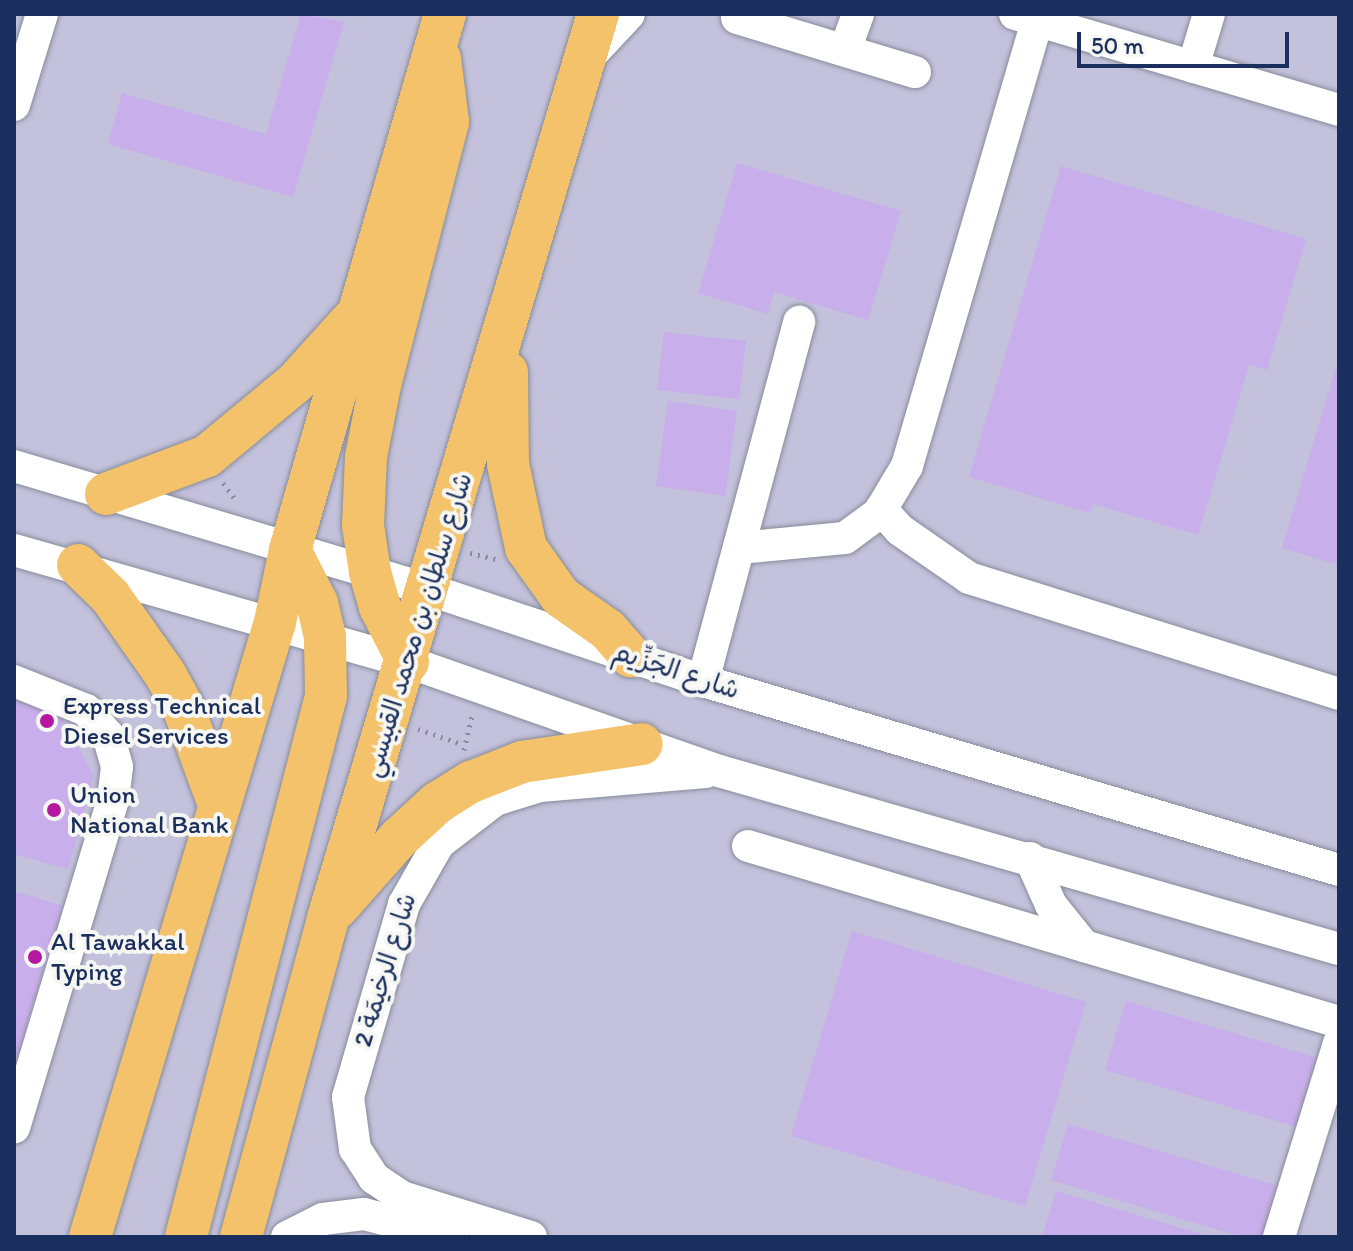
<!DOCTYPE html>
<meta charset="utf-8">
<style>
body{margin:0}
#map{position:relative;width:1353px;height:1251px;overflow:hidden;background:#f2e8d5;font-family:Itim,"Playpen Sans Arabic",sans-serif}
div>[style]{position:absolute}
.industrial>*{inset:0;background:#c3c1db}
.building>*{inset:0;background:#c8aeeb}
.path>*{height:5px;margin-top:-2.5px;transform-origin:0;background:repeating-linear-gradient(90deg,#868c9a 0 2px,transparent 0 8px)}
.roads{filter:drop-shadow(0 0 2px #868c9a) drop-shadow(0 0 2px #868c9a)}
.minor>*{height:32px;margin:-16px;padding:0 16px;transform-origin:16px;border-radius:16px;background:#fff}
.major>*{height:42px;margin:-21px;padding:0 21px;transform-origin:21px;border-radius:21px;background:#f3c26a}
.dots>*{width:22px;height:22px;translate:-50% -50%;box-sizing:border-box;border:4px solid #f6f6f2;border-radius:50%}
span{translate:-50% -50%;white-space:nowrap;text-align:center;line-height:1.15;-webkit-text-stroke:8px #f6f6f2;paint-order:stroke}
.street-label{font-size:26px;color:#1b2f5e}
.poi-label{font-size:26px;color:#1b2f5e}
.left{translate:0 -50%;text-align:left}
.frame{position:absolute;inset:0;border:16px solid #1b2f5e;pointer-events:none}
.scale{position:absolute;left:1077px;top:32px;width:212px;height:36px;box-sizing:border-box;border:4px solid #1b2f5e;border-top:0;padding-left:10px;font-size:24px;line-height:28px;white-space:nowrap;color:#1b2f5e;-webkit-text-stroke:6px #f6f6f2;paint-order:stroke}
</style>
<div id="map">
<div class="industrial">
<div style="clip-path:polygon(14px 14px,1339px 14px,1339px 1237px,14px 1237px)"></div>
</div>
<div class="building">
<div style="clip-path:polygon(301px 14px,344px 22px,293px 197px,108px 144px,122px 93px,266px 134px)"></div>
<div style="clip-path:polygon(737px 163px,901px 211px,868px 320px,774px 292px,768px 314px,698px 293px)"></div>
<div style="clip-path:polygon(1061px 166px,1306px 239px,1267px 370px,1249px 365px,1198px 535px,1093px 504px,1090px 513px,969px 477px)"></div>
<div style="clip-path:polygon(664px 332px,746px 341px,739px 399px,657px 390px)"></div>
<div style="clip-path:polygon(1338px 361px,1339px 361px,1339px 565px,1282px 548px)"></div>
<div style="clip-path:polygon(668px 401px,737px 411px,725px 496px,656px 486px)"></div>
<div style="clip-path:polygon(14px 693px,55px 704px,94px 776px,68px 869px,14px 854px)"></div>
<div style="clip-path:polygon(14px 891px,63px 906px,15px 1064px,14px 1064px)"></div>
<div style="clip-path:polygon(852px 931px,1086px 1002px,1025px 1206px,791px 1136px)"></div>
<div style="clip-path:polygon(1126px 1001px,1321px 1059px,1300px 1128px,1105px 1070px)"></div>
<div style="clip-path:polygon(1068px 1124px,1279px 1186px,1264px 1237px,1242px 1237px,1051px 1180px)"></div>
<div style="clip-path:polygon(1056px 1191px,1208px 1236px,1208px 1237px,1042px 1237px)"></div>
</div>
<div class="path">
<div style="left:223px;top:483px;width:21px;rotate:53deg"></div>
<div style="left:470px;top:553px;width:26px;rotate:13deg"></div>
<div style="left:418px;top:729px;width:46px;rotate:18.8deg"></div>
<div style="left:464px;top:750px;width:37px;rotate:-77deg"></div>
</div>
<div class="roads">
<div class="minor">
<div style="left:1015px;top:14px;width:338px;rotate:16.5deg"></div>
<div style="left:737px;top:18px;width:186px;rotate:16.9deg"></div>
<div style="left:845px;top:50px;width:38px;rotate:-70deg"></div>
<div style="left:585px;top:61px;width:64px;rotate:-46.9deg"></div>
<div style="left:1193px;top:67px;width:55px;rotate:-73.2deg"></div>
<div style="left:14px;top:105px;width:95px;rotate:-72.9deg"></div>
<div style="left:14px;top:466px;width:434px;rotate:16.6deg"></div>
<div style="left:430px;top:590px;width:288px;rotate:18.4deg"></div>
<div style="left:703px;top:681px;width:663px;rotate:16.55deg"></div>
<div style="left:881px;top:509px;width:28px;rotate:48deg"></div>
<div style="left:900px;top:530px;width:84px;rotate:34.8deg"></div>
<div style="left:969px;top:578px;width:388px;rotate:17.4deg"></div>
<div style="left:739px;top:548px;width:106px;rotate:-5.4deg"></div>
<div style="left:845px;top:538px;width:42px;rotate:-36.3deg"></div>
<div style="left:879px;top:513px;width:55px;rotate:-59.2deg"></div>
<div style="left:907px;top:466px;width:465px;rotate:-73.7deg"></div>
<div style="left:14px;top:550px;width:410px;rotate:15.9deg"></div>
<div style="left:408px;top:662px;width:330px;rotate:19.3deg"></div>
<div style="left:719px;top:771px;width:645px;rotate:16.02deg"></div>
<div style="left:14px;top:681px;width:78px;rotate:21.9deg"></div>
<div style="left:86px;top:710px;width:33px;rotate:49deg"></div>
<div style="left:108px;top:735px;width:33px;rotate:74deg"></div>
<div style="left:117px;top:767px;width:33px;rotate:97deg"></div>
<div style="left:113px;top:800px;width:342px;rotate:106.8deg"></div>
<div style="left:703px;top:681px;width:372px;rotate:-75deg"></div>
<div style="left:748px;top:846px;width:617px;rotate:16.58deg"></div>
<div style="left:1030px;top:858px;width:51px;rotate:65.9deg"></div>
<div style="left:1051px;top:905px;width:53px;rotate:51.2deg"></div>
<div style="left:287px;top:1237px;width:40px;rotate:-26.6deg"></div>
<div style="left:323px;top:1219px;width:41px;rotate:-7deg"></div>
<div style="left:364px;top:1214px;width:92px;rotate:14.5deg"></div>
<div style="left:531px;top:1237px;width:135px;rotate:-162.8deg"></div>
<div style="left:402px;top:1197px;width:34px;rotate:-146deg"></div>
<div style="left:374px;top:1178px;width:35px;rotate:-123deg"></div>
<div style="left:355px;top:1149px;width:52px;rotate:-97.7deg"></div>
<div style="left:348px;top:1097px;width:201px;rotate:-73.8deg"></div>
<div style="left:404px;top:904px;width:70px;rotate:-60.2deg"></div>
<div style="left:439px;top:843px;width:71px;rotate:-37.5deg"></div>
<div style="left:495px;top:800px;width:47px;rotate:-17.3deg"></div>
<div style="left:540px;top:786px;width:166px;rotate:-4.8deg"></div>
<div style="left:1279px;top:1237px;width:203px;rotate:-72.8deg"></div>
</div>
<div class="major">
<div style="left:507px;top:372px;width:92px;rotate:89.4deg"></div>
<div style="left:508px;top:464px;width:86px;rotate:77.9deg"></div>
<div style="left:526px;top:548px;width:60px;rotate:54.5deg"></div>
<div style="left:561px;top:597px;width:57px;rotate:35.1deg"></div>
<div style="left:608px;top:630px;width:35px;rotate:49deg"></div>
<div style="left:106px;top:494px;width:108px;rotate:-20.6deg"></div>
<div style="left:207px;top:456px;width:116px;rotate:-39.7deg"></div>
<div style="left:296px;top:382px;width:84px;rotate:-47.9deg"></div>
<div style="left:78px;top:565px;width:45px;rotate:44.1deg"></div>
<div style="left:110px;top:596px;width:95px;rotate:54.8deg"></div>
<div style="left:165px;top:674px;width:38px;rotate:61deg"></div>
<div style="left:183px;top:707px;width:101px;rotate:69.8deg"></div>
<div style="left:408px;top:662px;width:62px;rotate:-117deg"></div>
<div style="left:380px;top:607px;width:36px;rotate:-106deg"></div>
<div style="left:370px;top:572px;width:48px;rotate:-98.5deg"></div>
<div style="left:363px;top:525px;width:68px;rotate:-87.5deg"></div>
<div style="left:366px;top:457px;width:73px;rotate:-79deg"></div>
<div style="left:380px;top:385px;width:272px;rotate:-75.5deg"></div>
<div style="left:448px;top:122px;width:64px;rotate:-97.2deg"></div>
<div style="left:337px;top:908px;width:94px;rotate:-48.5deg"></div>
<div style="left:399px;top:838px;width:52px;rotate:-42.6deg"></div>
<div style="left:437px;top:803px;width:40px;rotate:-32deg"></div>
<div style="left:471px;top:782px;width:55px;rotate:-21.4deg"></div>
<div style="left:522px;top:762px;width:121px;rotate:-8.5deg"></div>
<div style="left:90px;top:1237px;width:642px;rotate:-73.26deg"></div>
<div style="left:275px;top:622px;width:74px;rotate:-78.2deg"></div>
<div style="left:290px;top:550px;width:558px;rotate:-73.87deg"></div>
<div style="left:186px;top:1237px;width:559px;rotate:-75.49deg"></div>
<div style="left:326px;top:696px;width:59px;rotate:-91deg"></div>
<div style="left:325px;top:637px;width:35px;rotate:-103deg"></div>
<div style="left:317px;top:603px;width:59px;rotate:-117deg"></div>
<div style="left:241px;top:1237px;width:331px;rotate:-74.7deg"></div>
<div style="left:328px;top:918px;width:943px;rotate:-73.37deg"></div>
</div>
</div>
<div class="dots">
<div style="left:47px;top:721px;background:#b5179e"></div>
<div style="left:54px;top:810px;background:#b5179e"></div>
<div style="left:35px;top:957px;background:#b5179e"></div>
</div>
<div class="street-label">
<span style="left:418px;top:625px;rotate:-73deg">شارع سلطان بن محمد القبيسي</span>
<span style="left:676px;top:671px;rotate:18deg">شارع الجَزِّيم</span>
<span style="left:385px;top:970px;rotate:-73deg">شارع الرخيمَة 2</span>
</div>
<div class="poi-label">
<span class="left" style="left:63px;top:721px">Express Technical<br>Diesel Services</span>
<span class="left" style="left:70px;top:810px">Union<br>National Bank</span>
<span class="left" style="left:51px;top:957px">Al Tawakkal<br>Typing</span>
</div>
<div class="frame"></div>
<div class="scale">50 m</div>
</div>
